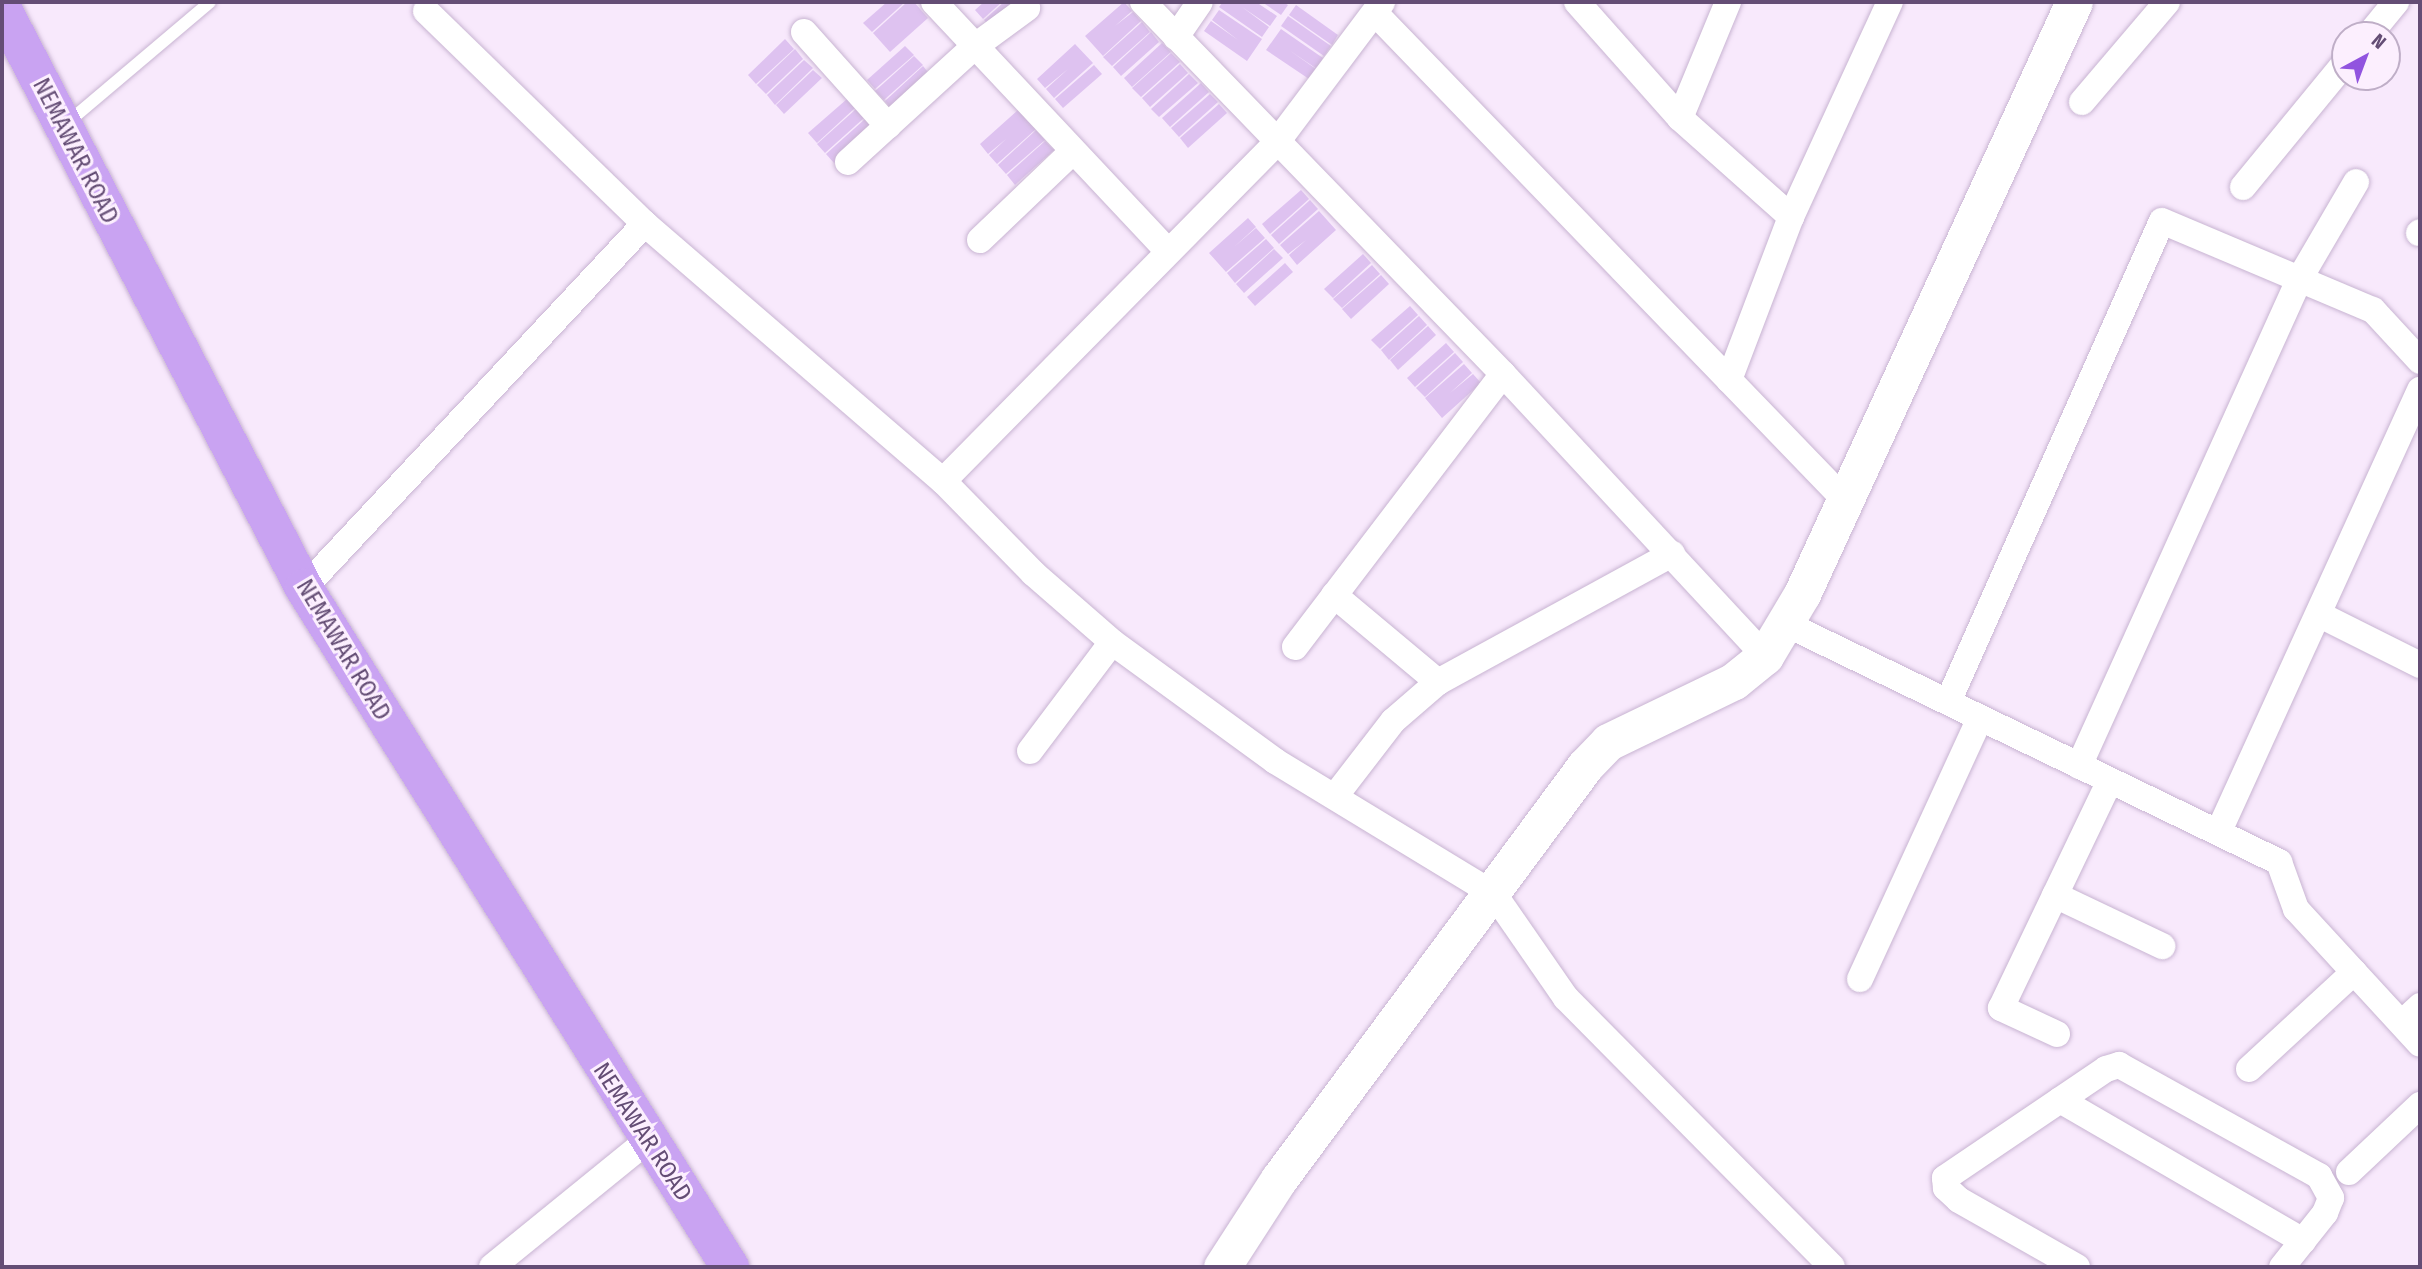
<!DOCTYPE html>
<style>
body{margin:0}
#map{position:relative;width:2422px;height:1269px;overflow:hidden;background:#f8e9fc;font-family:"Fira Sans Condensed",sans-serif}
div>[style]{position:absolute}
.building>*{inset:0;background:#dec2f0}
.roads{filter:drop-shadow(0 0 2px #c8b4d2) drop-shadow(0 0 2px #c8b4d2)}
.lane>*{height:12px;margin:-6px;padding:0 6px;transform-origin:6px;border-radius:6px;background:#fff}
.street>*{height:26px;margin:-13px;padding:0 13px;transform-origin:13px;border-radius:13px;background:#fff}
.secondary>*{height:37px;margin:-18.5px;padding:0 18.5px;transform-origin:18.5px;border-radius:18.5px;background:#fff}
.highway>*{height:38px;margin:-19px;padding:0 19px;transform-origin:19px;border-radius:19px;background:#c9a3f2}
span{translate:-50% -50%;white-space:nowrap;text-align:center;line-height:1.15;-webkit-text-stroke:6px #fceffe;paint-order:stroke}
.street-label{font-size:24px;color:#644d75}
.frame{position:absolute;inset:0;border:4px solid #644d75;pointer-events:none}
.north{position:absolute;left:2331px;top:21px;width:70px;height:70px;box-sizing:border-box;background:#fceffe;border:2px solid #bfaec7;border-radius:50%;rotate:41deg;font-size:19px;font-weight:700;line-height:28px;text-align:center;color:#644d75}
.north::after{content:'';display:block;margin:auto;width:24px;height:32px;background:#9154df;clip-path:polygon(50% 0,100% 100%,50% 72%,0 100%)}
</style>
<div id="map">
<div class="building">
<div style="clip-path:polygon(887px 2px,905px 2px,872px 32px,863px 23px)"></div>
<div style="clip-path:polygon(907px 2px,914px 2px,928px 18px,890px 52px,873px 33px)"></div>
<div style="clip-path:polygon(984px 2px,1002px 2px,983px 19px,975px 10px)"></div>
<div style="clip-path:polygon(1004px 2px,1023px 2px,992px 29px,984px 20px)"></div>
<div style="clip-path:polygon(1124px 2px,1132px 11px,1115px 26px,1133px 12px,1141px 21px,1103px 56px,1085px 36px)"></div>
<div style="clip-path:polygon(1223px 2px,1256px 2px,1277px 16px,1270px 26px,1242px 7px,1269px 27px,1262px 37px,1219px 7px)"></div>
<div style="clip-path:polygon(1262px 2px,1283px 2px,1288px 5px,1281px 15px)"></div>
<div style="clip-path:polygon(1296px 5px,1338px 35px,1332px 45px,1289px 15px)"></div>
<div style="clip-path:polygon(1219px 10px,1262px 39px,1247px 61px,1204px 31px,1211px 21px,1238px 40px,1212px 20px)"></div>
<div style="clip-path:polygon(1288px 16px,1331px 46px,1324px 56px,1281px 26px)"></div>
<div style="clip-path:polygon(1142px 22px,1150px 32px,1112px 66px,1103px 57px)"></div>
<div style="clip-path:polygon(1281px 29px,1323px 58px,1317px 69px,1289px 50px,1316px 69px,1309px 79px,1266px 50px)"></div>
<div style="clip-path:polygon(1151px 32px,1159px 42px,1121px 76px,1113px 67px)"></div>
<div style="clip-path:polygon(785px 39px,794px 49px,756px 84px,748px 75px)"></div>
<div style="clip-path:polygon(1162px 43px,1171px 52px,1132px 87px,1124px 78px)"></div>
<div style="clip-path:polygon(1075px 44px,1093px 63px,1054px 98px,1046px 89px,1068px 69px,1045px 88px,1037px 79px)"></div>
<div style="clip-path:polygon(905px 46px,914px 55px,875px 89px,867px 80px)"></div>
<div style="clip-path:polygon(795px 49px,803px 59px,766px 94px,757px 85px)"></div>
<div style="clip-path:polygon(1171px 53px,1180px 62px,1141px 97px,1132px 88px)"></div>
<div style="clip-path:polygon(914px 56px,923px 65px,884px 100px,875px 91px)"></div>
<div style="clip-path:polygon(804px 60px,813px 68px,775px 105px,767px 95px)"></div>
<div style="clip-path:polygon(1180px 64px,1188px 73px,1150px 107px,1142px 98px)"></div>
<div style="clip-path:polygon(1094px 65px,1102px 74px,1063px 108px,1055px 99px)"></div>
<div style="clip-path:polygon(923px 66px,931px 76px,893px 110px,885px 101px)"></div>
<div style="clip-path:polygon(813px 70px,822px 78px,784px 114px,776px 105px)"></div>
<div style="clip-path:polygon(1189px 74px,1198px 83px,1159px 117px,1151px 109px)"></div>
<div style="clip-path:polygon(1201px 83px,1209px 92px,1170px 127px,1162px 118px)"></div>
<div style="clip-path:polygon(1210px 94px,1218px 102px,1179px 137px,1171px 128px)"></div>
<div style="clip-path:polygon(847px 99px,855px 108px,817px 143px,808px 133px)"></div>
<div style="clip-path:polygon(1219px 104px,1227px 113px,1188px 148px,1180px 138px)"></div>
<div style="clip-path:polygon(856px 109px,864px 118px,825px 153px,817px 144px)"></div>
<div style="clip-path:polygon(1018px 110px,1036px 129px,997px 164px,989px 155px,1006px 139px,988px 154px,980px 144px)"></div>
<div style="clip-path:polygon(865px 119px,873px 129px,834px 163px,826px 154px)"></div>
<div style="clip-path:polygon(1036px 130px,1045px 140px,1006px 174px,998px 165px)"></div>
<div style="clip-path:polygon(1045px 141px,1054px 150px,1015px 185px,1007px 175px)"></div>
<div style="clip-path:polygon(1301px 190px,1309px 199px,1270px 234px,1262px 224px)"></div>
<div style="clip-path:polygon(1310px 200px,1318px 209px,1279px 244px,1271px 235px)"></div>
<div style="clip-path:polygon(1319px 211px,1336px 230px,1297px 265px,1289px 255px,1306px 240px,1288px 254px,1280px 245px)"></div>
<div style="clip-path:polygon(1248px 218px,1256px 227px,1234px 247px,1256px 228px,1265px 238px,1226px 272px,1209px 253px)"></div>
<div style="clip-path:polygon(1266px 239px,1274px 248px,1235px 283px,1227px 273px)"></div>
<div style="clip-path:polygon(1274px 249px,1283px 258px,1244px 293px,1236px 284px)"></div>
<div style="clip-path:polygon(1363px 254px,1371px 263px,1333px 298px,1324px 289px)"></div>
<div style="clip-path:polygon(1285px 263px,1293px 272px,1255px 306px,1247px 297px)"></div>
<div style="clip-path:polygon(1372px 265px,1380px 274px,1342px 308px,1333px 299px)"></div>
<div style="clip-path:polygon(1381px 275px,1389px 284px,1351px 319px,1342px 309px)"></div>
<div style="clip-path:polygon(1410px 306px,1418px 315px,1380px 349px,1371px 340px)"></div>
<div style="clip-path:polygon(1419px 316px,1427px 325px,1389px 360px,1381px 350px)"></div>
<div style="clip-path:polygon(1428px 326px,1436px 335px,1398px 370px,1390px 360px)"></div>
<div style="clip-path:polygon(1446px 343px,1454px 352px,1415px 387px,1407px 378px)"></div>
<div style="clip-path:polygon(1455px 353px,1463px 362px,1425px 397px,1416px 388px)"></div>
<div style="clip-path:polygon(1464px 364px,1472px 373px,1450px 393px,1473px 374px,1481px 383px,1442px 418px,1425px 398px)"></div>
</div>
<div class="roads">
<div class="lane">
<div style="left:67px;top:123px;width:187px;rotate:-40.2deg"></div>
</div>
<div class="street">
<div style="left:934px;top:2px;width:342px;rotate:46.8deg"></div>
<div style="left:1143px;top:2px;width:518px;rotate:45.94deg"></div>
<div style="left:1503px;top:374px;width:385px;rotate:47.1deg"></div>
<div style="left:1577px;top:2px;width:155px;rotate:48.4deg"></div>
<div style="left:1680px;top:118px;width:149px;rotate:41.7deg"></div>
<div style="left:426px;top:11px;width:305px;rotate:44.2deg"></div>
<div style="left:1375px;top:13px;width:675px;rotate:46.02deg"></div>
<div style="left:804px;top:32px;width:126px;rotate:48.2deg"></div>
<div style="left:2369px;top:35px;width:43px;rotate:-50.7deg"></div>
<div style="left:1176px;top:37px;width:42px;rotate:-55.6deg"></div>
<div style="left:2082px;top:102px;width:131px;rotate:-49.6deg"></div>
<div style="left:1680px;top:118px;width:126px;rotate:-67.5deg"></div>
<div style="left:848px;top:162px;width:171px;rotate:-42.4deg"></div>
<div style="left:974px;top:47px;width:66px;rotate:-36.3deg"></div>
<div style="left:2243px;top:187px;width:161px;rotate:-50.6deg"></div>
<div style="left:2419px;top:233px;width:1px;rotate:-45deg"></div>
<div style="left:980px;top:240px;width:127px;rotate:-43.7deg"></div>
<div style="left:1729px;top:380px;width:174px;rotate:-69.2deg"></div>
<div style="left:1791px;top:217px;width:237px;rotate:-65.3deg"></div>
<div style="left:943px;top:481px;width:476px;rotate:-45.4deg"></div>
<div style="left:1277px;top:142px;width:175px;rotate:-53.1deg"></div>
<div style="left:304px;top:588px;width:499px;rotate:-46.9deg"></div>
<div style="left:645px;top:224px;width:394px;rotate:40.8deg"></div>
<div style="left:943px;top:481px;width:129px;rotate:45.6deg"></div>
<div style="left:1033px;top:573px;width:105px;rotate:41.1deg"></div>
<div style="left:1112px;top:642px;width:202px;rotate:36.1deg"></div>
<div style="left:1275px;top:761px;width:256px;rotate:31.3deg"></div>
<div style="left:1494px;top:894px;width:126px;rotate:55.3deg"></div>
<div style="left:1566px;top:998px;width:378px;rotate:45.3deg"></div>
<div style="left:1334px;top:595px;width:136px;rotate:39.9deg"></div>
<div style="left:2320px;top:615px;width:112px;rotate:26.6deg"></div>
<div style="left:1784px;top:623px;width:550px;rotate:25.77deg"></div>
<div style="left:2279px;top:862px;width:50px;rotate:70.1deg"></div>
<div style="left:2296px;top:909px;width:183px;rotate:47.4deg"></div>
<div style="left:1295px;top:647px;width:343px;rotate:-52.7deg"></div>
<div style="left:1948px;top:702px;width:526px;rotate:-66.02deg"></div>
<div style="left:2162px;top:221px;width:229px;rotate:22.9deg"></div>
<div style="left:2373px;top:310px;width:69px;rotate:47.3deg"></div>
<div style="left:1030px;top:751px;width:136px;rotate:-53deg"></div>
<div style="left:2079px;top:766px;width:536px;rotate:-65.64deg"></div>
<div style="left:2300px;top:278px;width:111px;rotate:-59.7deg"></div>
<div style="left:1336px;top:795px;width:93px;rotate:-52.4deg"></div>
<div style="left:1393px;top:721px;width:60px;rotate:-40.9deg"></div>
<div style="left:1438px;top:682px;width:267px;rotate:-28.7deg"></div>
<div style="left:2219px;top:831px;width:485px;rotate:-65.5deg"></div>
<div style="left:2055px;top:895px;width:119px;rotate:25.5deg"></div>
<div style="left:1860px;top:979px;width:287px;rotate:-65.3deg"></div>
<div style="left:2402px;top:1023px;width:25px;rotate:-43deg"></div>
<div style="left:2057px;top:1034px;width:62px;rotate:-155.1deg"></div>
<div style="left:2001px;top:1008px;width:252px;rotate:-64.4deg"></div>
<div style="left:2249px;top:1069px;width:143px;rotate:-42.7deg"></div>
<div style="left:2060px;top:1100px;width:281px;rotate:30.1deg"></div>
<div style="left:2349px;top:1172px;width:98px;rotate:-43.3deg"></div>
<div style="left:492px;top:1267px;width:200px;rotate:-39.1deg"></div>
<div style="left:2077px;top:1267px;width:136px;rotate:-150.4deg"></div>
<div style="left:1959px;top:1200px;width:18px;rotate:-137deg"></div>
<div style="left:1946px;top:1188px;width:10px;rotate:-96deg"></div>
<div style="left:1945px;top:1178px;width:194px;rotate:-34.1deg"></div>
<div style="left:2106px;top:1069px;width:14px;rotate:-17deg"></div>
<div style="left:2119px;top:1065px;width:229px;rotate:29deg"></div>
<div style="left:2319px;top:1176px;width:25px;rotate:61deg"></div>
<div style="left:2331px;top:1198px;width:16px;rotate:112deg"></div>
<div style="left:2325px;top:1213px;width:69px;rotate:128.5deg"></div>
</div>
<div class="secondary">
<div style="left:1222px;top:1267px;width:105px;rotate:-57.1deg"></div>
<div style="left:1279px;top:1179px;width:514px;rotate:-53.46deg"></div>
<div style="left:1585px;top:766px;width:33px;rotate:-46deg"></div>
<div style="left:1608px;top:742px;width:140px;rotate:-25.8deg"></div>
<div style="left:1734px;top:681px;width:40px;rotate:-39deg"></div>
<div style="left:1765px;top:656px;width:72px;rotate:-59.2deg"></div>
<div style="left:1802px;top:594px;width:651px;rotate:-65.32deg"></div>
</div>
<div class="highway">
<div style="left:2px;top:8px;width:654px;rotate:62.49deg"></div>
<div style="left:304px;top:588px;width:802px;rotate:57.9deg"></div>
</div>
</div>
<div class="street-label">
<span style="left:75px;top:151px;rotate:63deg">NEMAWAR ROAD</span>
<span style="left:343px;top:650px;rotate:59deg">NEMAWAR ROAD</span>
<span style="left:642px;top:1132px;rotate:57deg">NEMAWAR ROAD</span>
</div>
<div class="frame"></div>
<div class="north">N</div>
</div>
